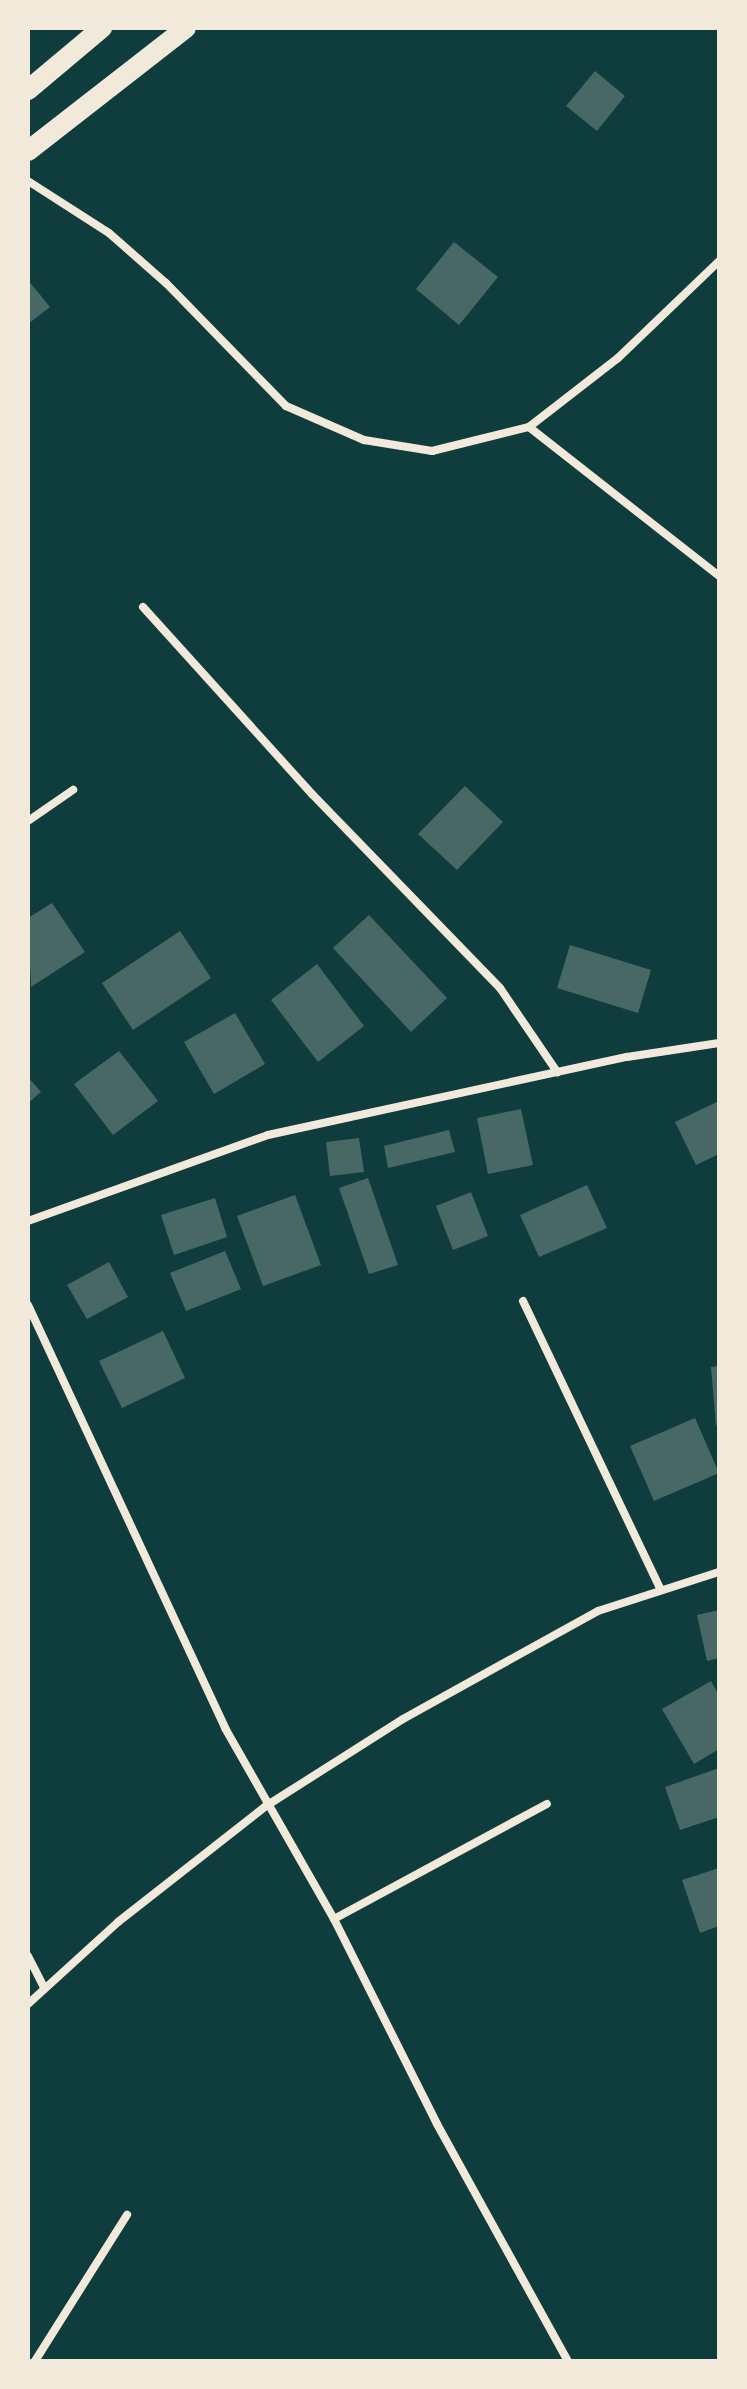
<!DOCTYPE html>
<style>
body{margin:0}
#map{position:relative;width:747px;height:2389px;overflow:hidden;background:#0f3d3e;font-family:Lato,sans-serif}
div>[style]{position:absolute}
.building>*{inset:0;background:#486865}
.minor>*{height:8px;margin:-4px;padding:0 4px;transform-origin:4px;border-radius:4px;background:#f1e9da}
.primary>*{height:20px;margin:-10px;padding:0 10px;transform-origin:10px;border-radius:10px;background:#f1e9da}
span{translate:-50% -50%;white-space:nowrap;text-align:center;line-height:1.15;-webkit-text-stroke:6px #f1e9da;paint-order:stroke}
.frame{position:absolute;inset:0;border:30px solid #f1e9da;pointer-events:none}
</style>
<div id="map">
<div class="building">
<div style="clip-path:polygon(595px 71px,625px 96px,597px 131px,566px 106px)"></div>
<div style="clip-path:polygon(454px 242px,498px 277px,459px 325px,416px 289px)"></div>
<div style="clip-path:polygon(28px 280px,50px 307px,28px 324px)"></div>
<div style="clip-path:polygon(465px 786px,503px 822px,457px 870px,418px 834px)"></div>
<div style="clip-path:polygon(52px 903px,85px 952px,31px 987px,28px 918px)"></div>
<div style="clip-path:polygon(369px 915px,447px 998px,411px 1032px,333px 948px)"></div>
<div style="clip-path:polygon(180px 931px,211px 978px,133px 1030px,102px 983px)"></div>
<div style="clip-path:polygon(570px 945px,651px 970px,638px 1013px,557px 988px)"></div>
<div style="clip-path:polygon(317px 964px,364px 1026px,318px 1062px,271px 1000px)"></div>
<div style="clip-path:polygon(235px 1013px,265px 1064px,214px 1094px,184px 1042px)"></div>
<div style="clip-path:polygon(119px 1051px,158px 1101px,113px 1135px,74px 1084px)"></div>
<div style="clip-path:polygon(28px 1077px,41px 1092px,28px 1103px)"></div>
<div style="clip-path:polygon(719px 1101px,719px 1154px,696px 1165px,675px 1122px)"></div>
<div style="clip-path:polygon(521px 1109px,533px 1165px,488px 1174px,477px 1118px)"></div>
<div style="clip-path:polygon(449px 1130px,455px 1152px,388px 1168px,384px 1146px)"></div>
<div style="clip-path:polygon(359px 1138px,364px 1172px,330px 1176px,326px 1142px)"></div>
<div style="clip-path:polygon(368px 1178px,398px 1265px,369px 1274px,339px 1188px)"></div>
<div style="clip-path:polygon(587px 1185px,607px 1228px,539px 1257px,520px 1215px)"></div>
<div style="clip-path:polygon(471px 1192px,488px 1236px,453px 1250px,436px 1206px)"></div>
<div style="clip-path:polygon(295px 1195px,321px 1265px,263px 1286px,237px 1216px)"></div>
<div style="clip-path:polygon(215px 1198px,227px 1237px,174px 1255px,161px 1215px)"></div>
<div style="clip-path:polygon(225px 1251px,241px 1289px,186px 1311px,170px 1273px)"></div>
<div style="clip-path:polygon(109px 1262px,128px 1297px,87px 1319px,67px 1285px)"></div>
<div style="clip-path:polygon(163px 1331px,185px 1378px,122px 1408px,99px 1361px)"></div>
<div style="clip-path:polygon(719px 1366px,719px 1424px,716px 1425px,711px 1367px)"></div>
<div style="clip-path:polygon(695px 1418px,719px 1473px,654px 1501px,630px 1446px)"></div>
<div style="clip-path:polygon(719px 1610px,719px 1658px,707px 1661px,697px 1615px)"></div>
<div style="clip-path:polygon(711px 1681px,719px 1695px,719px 1749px,694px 1764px,662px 1709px)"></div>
<div style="clip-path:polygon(719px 1768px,719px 1817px,680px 1830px,665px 1787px)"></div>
<div style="clip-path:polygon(719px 1868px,719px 1926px,700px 1933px,682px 1880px)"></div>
</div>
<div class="minor">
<div style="left:28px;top:181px;width:96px;rotate:32.7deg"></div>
<div style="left:109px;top:233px;width:76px;rotate:41.3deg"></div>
<div style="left:166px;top:283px;width:172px;rotate:45.7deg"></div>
<div style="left:286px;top:406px;width:85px;rotate:23.6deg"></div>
<div style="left:364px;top:440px;width:69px;rotate:9.2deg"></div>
<div style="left:432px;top:451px;width:100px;rotate:-13.9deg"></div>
<div style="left:529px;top:427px;width:113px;rotate:-37.8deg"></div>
<div style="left:618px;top:358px;width:140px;rotate:-43.8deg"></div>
<div style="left:529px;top:427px;width:241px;rotate:38.1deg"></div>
<div style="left:143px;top:607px;width:252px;rotate:47.9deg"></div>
<div style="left:312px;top:794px;width:270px;rotate:45.9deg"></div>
<div style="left:500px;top:988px;width:102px;rotate:55.8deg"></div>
<div style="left:28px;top:821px;width:55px;rotate:-34.6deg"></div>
<div style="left:28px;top:1221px;width:255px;rotate:-19.7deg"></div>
<div style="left:268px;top:1135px;width:367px;rotate:-12.3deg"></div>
<div style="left:627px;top:1057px;width:93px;rotate:-8.7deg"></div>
<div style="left:523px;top:1301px;width:320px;rotate:64.5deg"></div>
<div style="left:28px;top:1305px;width:467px;rotate:65deg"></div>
<div style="left:225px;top:1728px;width:220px;rotate:60.3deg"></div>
<div style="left:334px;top:1919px;width:229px;rotate:63.3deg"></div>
<div style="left:437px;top:2124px;width:271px;rotate:61.1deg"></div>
<div style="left:334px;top:1919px;width:242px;rotate:-28.4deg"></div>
<div style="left:28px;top:1956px;width:36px;rotate:63deg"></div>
<div style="left:28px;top:2004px;width:122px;rotate:-42.3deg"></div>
<div style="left:118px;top:1922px;width:188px;rotate:-38.1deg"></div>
<div style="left:266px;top:1806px;width:162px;rotate:-32.4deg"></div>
<div style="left:403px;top:1719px;width:223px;rotate:-29deg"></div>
<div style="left:598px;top:1611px;width:127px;rotate:-17.9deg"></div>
<div style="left:35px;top:2361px;width:173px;rotate:-57.8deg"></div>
</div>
<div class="primary">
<div style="left:28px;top:90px;width:97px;rotate:-40deg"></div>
<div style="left:28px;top:151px;width:200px;rotate:-37.9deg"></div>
</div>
<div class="frame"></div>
</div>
